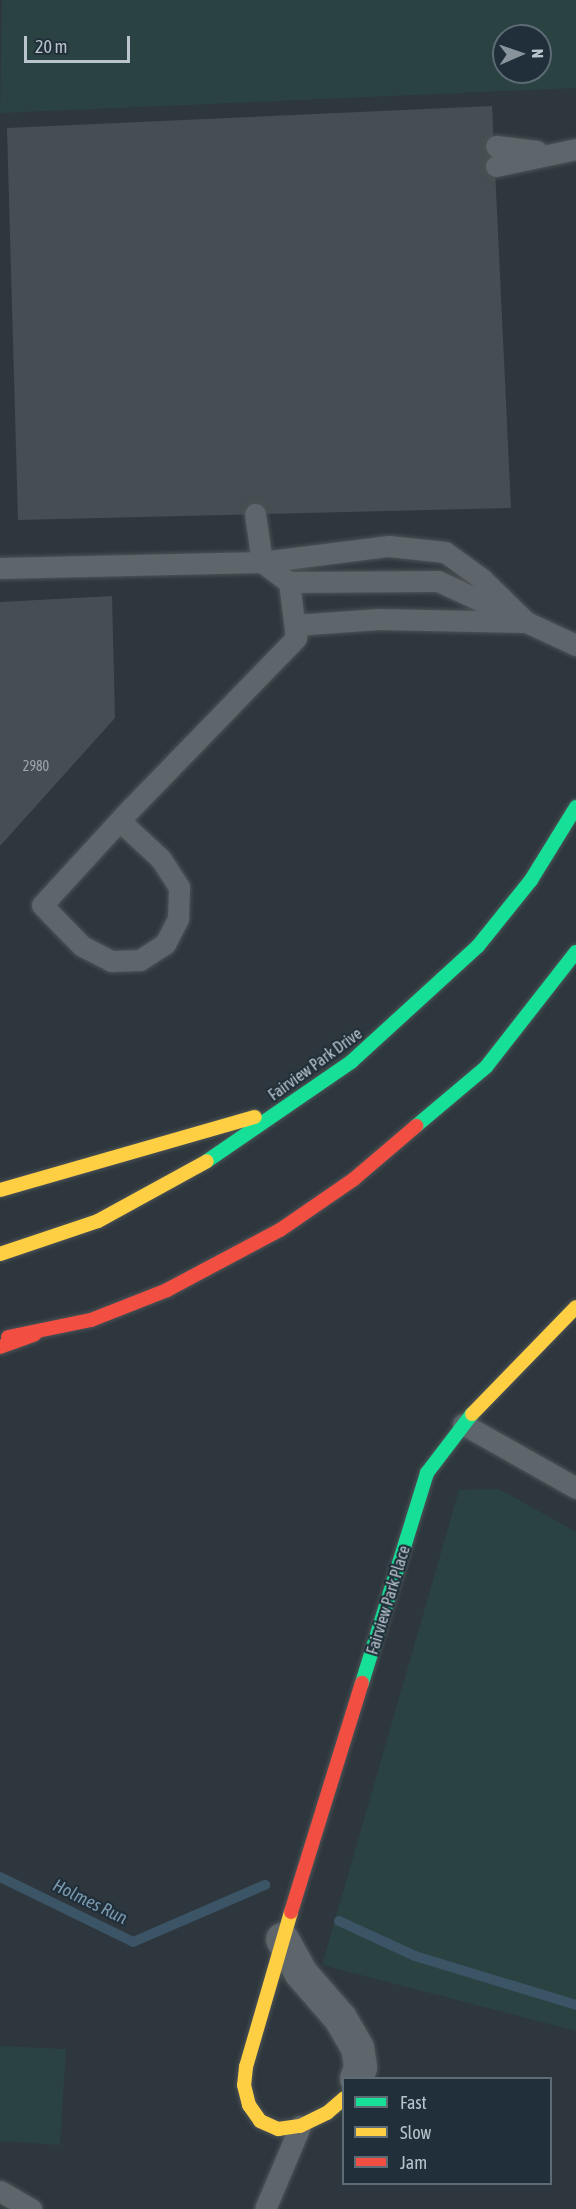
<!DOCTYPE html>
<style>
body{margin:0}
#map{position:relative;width:576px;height:2209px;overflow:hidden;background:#2e373d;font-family:"Asap Condensed",sans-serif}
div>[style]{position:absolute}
.green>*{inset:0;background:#2b4242}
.stream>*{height:10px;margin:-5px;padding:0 5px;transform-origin:5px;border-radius:5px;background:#3b5466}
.building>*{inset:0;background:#464e53}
.roads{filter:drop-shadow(0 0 2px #4c5357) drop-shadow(0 0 2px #4c5357)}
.lane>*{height:21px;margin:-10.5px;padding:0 10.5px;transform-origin:10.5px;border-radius:10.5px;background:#5e656b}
.street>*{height:33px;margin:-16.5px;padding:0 16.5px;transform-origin:16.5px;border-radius:16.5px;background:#5e656b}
.fast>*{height:14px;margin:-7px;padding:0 7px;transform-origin:7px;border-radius:7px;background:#16e098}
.slow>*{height:14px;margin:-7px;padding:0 7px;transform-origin:7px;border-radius:7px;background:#ffcf43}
.jam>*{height:14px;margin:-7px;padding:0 7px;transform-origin:7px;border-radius:7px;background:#f24e42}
span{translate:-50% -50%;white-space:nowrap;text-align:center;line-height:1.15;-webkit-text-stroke:4.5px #202f39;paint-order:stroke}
.number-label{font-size:14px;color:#9ca6ae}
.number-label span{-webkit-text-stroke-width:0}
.street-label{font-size:16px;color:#b9c4cd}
.water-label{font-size:18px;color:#7a99af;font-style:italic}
.legend{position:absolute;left:342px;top:2077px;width:210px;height:108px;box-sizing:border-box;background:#202f39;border:2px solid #5d6b74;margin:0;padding:8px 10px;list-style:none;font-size:18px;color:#b9c4cd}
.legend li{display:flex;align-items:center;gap:12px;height:30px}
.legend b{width:30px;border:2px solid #5d6b74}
.north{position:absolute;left:492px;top:24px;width:60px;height:60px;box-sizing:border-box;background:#202f39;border:2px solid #5d6b74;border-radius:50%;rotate:88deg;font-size:16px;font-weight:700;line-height:24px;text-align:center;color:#b9c4cd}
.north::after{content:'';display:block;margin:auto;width:21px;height:27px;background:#88939b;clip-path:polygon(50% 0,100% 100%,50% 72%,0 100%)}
.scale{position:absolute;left:24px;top:36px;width:106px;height:27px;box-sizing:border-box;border:3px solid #b9c4cd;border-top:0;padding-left:8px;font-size:18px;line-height:21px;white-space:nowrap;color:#b9c4cd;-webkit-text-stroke:4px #202f39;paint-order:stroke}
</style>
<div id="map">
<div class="green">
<div style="clip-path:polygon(evenodd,2px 0,576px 0,576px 88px,0 113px,2px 0,504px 36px,540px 36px,540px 72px,504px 72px,504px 36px)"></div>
<div style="clip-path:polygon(499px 1489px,576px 1532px,576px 2031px,322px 1965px,459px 1490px)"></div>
<div style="clip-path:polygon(0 2046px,66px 2049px,60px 2145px,0 2141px)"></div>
</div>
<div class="stream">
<div style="left:0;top:1877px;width:148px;rotate:26deg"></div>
<div style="left:133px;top:1942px;width:144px;rotate:-23.4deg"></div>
<div style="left:339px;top:1921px;width:84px;rotate:24.7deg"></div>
<div style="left:415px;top:1956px;width:168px;rotate:16.9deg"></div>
</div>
<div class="building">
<div style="clip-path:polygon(492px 106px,511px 508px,18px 520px,7px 128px)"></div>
<div style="clip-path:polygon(112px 596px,115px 718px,0 846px,0 602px)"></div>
</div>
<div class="roads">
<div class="lane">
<div style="left:496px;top:146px;width:41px;rotate:7deg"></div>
<div style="left:496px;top:166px;width:82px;rotate:-12deg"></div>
<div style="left:255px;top:514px;width:49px;rotate:81.7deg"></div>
<div style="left:262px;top:562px;width:128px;rotate:-7.2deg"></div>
<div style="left:389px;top:546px;width:56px;rotate:6.1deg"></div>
<div style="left:445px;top:552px;width:46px;rotate:36.1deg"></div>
<div style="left:482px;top:579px;width:62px;rotate:44.3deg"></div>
<div style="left:0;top:568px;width:262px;rotate:-1.3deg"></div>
<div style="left:262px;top:562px;width:34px;rotate:37deg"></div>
<div style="left:289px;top:582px;width:56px;rotate:82.9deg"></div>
<div style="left:296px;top:638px;width:238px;rotate:134.1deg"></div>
<div style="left:130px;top:809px;width:130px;rotate:132.5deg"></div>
<div style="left:42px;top:905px;width:57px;rotate:45.7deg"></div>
<div style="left:82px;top:946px;width:33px;rotate:27deg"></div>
<div style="left:111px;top:961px;width:29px;rotate:-2deg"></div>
<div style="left:140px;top:960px;width:30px;rotate:-33deg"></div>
<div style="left:165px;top:944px;width:29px;rotate:-63deg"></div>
<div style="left:178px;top:918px;width:31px;rotate:-88deg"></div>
<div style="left:179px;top:887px;width:33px;rotate:-123deg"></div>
<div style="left:161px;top:859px;width:56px;rotate:-137.2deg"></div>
<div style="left:289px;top:582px;width:149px;rotate:-0.4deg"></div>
<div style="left:438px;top:581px;width:152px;rotate:24.9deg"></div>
<div style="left:295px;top:625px;width:84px;rotate:-4.1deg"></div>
<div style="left:379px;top:619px;width:143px;rotate:1.2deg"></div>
<div style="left:463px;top:1424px;width:130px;rotate:29.5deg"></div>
<div style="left:0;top:2191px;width:36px;rotate:30deg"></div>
<div style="left:265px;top:2209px;width:90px;rotate:-67.1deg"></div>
</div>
<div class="street">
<div style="left:282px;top:1939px;width:38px;rotate:61deg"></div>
<div style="left:300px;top:1972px;width:61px;rotate:49deg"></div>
<div style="left:340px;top:2018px;width:34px;rotate:60deg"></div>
<div style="left:357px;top:2047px;width:20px;rotate:81deg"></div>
<div style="left:360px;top:2067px;width:12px;rotate:110deg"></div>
</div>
<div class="fast">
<div style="left:416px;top:1126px;width:92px;rotate:-40.1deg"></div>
<div style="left:486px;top:1067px;width:146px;rotate:-52deg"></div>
<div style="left:207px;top:1161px;width:175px;rotate:-34.5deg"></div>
<div style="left:351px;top:1062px;width:172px;rotate:-42.4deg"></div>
<div style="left:478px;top:946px;width:85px;rotate:-51.2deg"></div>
<div style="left:531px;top:880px;width:86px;rotate:-58.3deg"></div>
<div style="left:362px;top:1683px;width:220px;rotate:-72.8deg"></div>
<div style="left:427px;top:1473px;width:74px;rotate:-52.7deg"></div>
</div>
<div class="slow">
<div style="left:0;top:1190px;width:265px;rotate:-16deg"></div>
<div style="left:0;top:1254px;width:103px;rotate:-18.6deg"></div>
<div style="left:98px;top:1221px;width:124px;rotate:-28.8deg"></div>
<div style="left:472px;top:1414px;width:149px;rotate:-45.8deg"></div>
<div style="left:291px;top:1912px;width:161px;rotate:106.2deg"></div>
<div style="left:246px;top:2067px;width:18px;rotate:96deg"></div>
<div style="left:244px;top:2085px;width:21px;rotate:76deg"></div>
<div style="left:249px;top:2105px;width:19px;rotate:55deg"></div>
<div style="left:260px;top:2121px;width:20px;rotate:24deg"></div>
<div style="left:278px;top:2129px;width:22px;rotate:-8deg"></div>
<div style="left:300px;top:2126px;width:30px;rotate:-26deg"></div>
<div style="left:327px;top:2113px;width:23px;rotate:-41deg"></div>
</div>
<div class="jam">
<div style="left:8px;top:1337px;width:85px;rotate:-11.6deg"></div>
<div style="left:91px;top:1320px;width:82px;rotate:-21.5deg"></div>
<div style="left:167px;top:1290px;width:128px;rotate:-28deg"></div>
<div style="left:280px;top:1230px;width:90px;rotate:-34.6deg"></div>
<div style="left:354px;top:1179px;width:82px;rotate:-40.5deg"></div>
<div style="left:0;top:1347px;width:37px;rotate:-20deg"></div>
<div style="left:291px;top:1912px;width:240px;rotate:-72.8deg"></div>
</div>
</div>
<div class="number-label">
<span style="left:36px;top:766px">2980</span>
</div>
<div class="street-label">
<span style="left:315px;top:1064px;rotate:-36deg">Fairview Park Drive</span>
<span style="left:388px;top:1600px;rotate:-73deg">Fairview Park Place</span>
</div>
<div class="water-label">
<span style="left:90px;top:1902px;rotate:26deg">Holmes Run</span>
</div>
<ul class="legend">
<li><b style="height:8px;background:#16e098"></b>Fast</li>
<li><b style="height:8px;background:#ffcf43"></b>Slow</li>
<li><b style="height:8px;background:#f24e42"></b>Jam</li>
</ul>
<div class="north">N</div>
<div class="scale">20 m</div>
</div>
